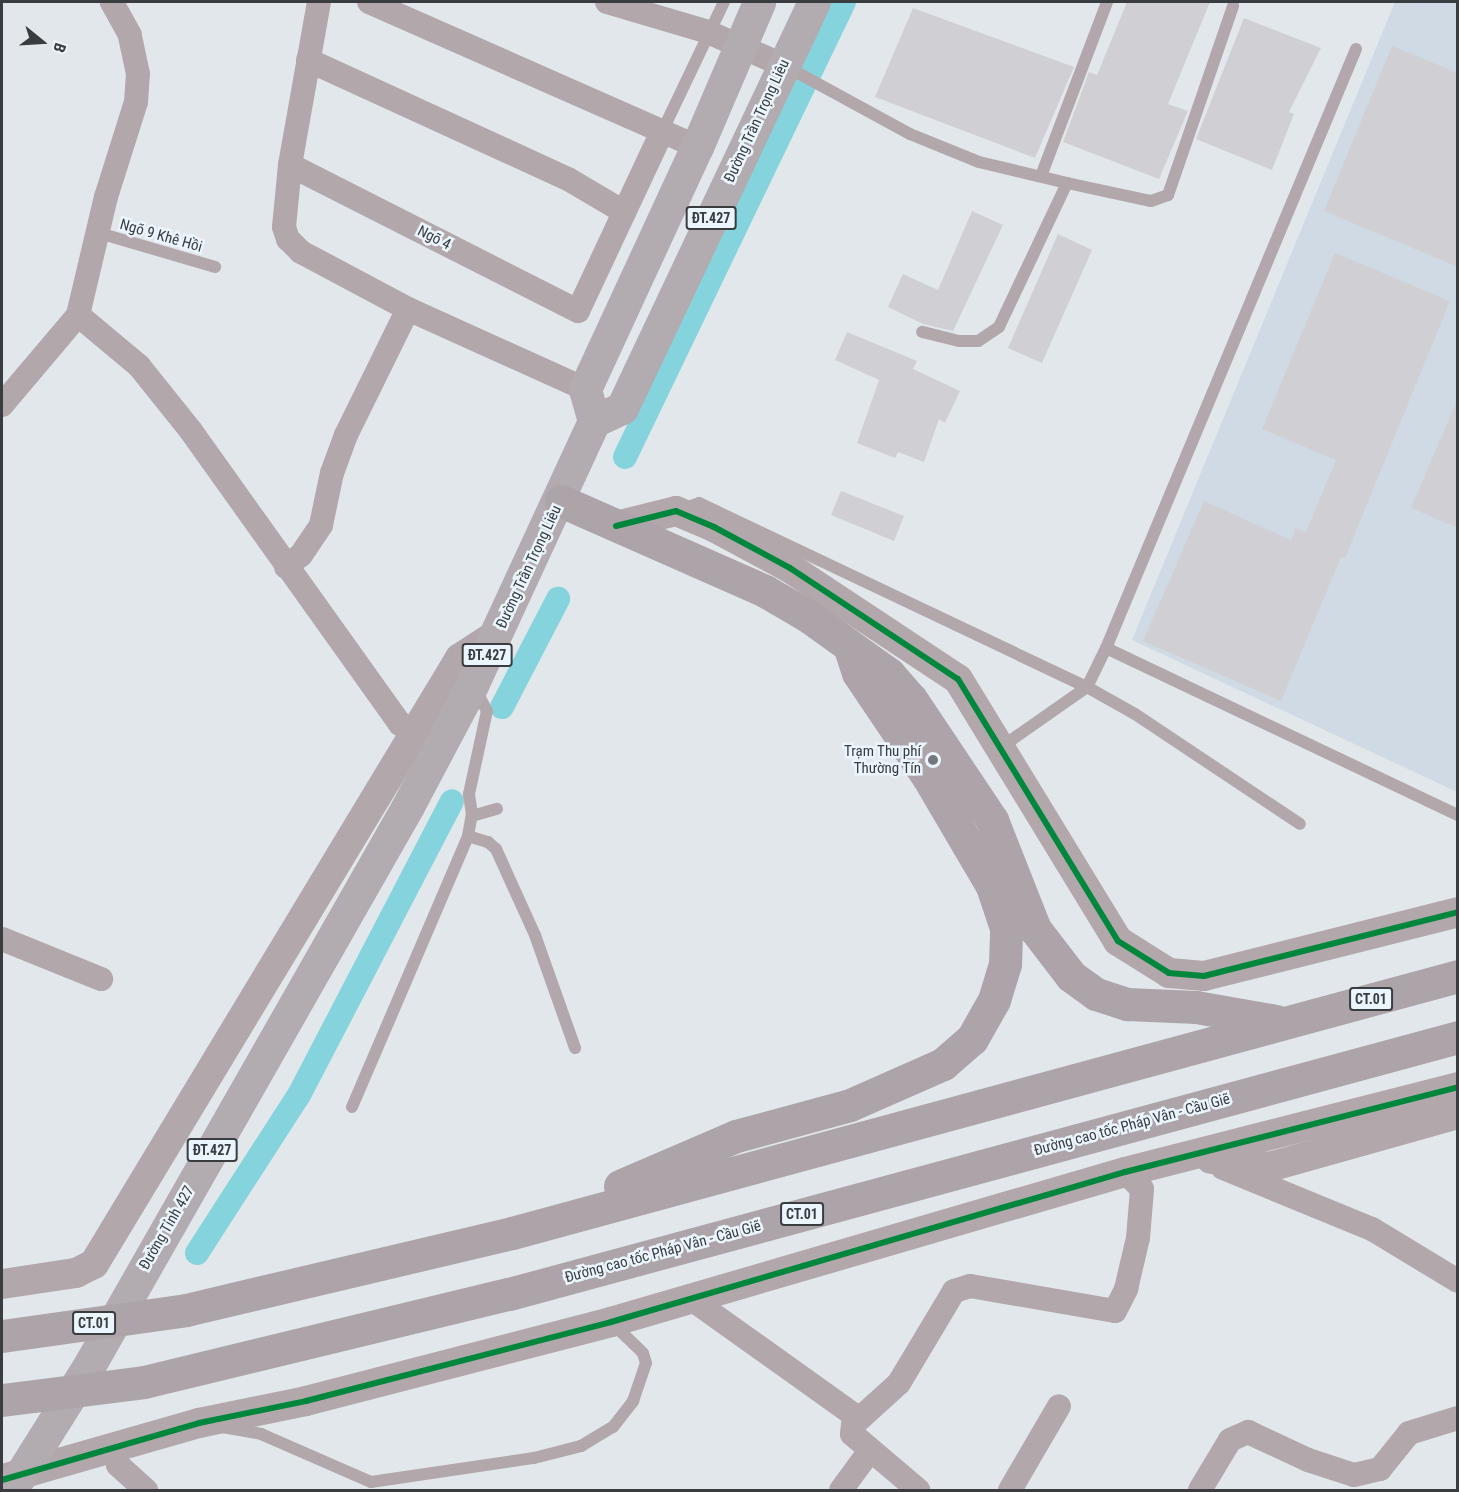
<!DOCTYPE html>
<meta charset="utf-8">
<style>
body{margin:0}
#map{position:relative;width:1459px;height:1492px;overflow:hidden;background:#e2e7ec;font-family:"Roboto Condensed",sans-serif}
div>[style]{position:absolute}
.built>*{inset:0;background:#cfdae4}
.canal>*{height:24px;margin:-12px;padding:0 12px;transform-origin:12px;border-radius:12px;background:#84d3dd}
.building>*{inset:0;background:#d0d0d4}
.service>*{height:12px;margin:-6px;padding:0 6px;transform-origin:6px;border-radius:6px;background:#b2a8ab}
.minor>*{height:24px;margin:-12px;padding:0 12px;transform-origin:12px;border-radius:12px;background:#b2a8ab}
.tertiary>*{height:30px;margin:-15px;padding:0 15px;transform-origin:15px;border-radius:15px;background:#b2a8ab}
.primary>*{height:33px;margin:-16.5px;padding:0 16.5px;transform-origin:16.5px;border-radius:16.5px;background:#b2abaf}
.motorway>*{height:33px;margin:-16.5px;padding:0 16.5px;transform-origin:16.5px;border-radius:16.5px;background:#ada4a9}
.cycleway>*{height:6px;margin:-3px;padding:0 3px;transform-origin:3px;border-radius:3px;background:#00873e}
.dots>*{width:16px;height:16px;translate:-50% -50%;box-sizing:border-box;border:3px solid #ebf5fd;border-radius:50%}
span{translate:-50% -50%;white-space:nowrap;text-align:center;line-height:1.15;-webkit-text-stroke:5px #ebf5fd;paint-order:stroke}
.shield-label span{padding:2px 4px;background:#ebf5fd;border:2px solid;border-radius:4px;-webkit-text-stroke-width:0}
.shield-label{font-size:14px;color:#393d40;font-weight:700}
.street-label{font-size:15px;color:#393d40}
.poi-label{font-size:15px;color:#393d40}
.right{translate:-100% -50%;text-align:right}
.frame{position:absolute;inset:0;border:3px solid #393d40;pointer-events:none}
.north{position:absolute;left:12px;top:12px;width:60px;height:60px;-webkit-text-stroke:4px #ebf5fd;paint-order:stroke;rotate:108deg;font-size:16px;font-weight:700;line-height:24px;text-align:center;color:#393d40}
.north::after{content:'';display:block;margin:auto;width:21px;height:27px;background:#393d40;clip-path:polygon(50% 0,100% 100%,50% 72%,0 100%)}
</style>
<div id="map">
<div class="built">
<div style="clip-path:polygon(1395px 2px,1457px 2px,1457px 792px,1132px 640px)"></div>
</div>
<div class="canal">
<div style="left:625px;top:457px;width:505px;rotate:-64.3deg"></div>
<div style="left:502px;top:707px;width:122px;rotate:-62.6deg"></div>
<div style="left:197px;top:1253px;width:188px;rotate:-57.2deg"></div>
<div style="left:299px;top:1095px;width:331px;rotate:-62.5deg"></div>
</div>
<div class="building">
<div style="clip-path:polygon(1127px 2px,1210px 2px,1168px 104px,1188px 111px,1159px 179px,1063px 142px,1089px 72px,1097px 75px)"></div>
<div style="clip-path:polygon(913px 8px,1074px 67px,1035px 158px,875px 97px)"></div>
<div style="clip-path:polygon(1244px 18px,1321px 48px,1289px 112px,1294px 114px,1272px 170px,1196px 139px)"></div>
<div style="clip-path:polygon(1392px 46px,1458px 73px,1458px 267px,1324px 211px)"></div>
<div style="clip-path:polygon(972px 211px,1003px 225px,953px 331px,923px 324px,888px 307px,903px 274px,938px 290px)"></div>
<div style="clip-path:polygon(1058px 234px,1092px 250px,1042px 363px,1008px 348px)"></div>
<div style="clip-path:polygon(1335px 253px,1450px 301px,1345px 558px,1341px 557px,1281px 701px,1143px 641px,1204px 501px,1291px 540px,1296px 528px,1306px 532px,1336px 460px,1262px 429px)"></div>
<div style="clip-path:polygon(847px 332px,917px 361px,913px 369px,960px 391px,945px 423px,939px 419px,924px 462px,898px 452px,895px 458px,857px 443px,879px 380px,835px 360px)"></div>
<div style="clip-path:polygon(1458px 398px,1458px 528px,1411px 508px)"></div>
<div style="clip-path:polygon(841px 491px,904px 516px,894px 541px,831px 515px)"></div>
</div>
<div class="service">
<div style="left:1356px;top:49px;width:649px;rotate:112.65deg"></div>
<div style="left:1106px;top:648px;width:390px;rotate:25.4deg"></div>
<div style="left:787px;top:67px;width:140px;rotate:28.6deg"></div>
<div style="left:910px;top:134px;width:74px;rotate:22.1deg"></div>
<div style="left:979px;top:162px;width:90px;rotate:13.4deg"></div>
<div style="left:1067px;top:183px;width:159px;rotate:115.3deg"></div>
<div style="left:999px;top:327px;width:25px;rotate:146deg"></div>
<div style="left:978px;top:341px;width:19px;rotate:180deg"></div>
<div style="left:959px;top:341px;width:38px;rotate:-166deg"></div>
<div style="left:661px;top:134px;width:146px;rotate:-64.5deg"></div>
<div style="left:1041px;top:176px;width:186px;rotate:-69.2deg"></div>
<div style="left:1067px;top:183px;width:86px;rotate:12.1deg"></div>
<div style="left:1151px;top:201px;width:18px;rotate:-19deg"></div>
<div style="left:1168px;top:195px;width:200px;rotate:-71deg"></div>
<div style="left:99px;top:233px;width:121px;rotate:16.3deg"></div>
<div style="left:682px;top:509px;width:18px;rotate:-19deg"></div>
<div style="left:699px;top:503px;width:429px;rotate:25.4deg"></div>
<div style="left:1087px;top:687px;width:55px;rotate:29.4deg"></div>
<div style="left:1135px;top:714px;width:198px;rotate:33.7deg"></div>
<div style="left:1000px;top:748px;width:106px;rotate:-35deg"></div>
<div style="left:1087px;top:687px;width:43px;rotate:-64deg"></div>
<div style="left:472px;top:816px;width:26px;rotate:-16deg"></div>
<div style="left:468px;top:836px;width:21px;rotate:17deg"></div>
<div style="left:488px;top:842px;width:11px;rotate:41deg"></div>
<div style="left:496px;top:849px;width:94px;rotate:65.6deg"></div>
<div style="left:535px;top:935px;width:120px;rotate:70.5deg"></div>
<div style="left:352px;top:1107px;width:295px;rotate:-66.8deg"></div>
<div style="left:468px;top:836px;width:22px;rotate:-80deg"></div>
<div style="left:472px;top:814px;width:20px;rotate:-99deg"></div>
<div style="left:469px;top:794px;width:85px;rotate:-77.8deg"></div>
<div style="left:487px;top:711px;width:26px;rotate:-118deg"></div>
<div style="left:222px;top:1427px;width:40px;rotate:10deg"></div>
<div style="left:261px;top:1434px;width:120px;rotate:23.6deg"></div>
<div style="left:371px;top:1482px;width:165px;rotate:-8.4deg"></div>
<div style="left:534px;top:1458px;width:49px;rotate:-14.3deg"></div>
<div style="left:581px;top:1446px;width:37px;rotate:-31deg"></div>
<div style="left:613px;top:1427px;width:33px;rotate:-52deg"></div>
<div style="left:633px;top:1401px;width:40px;rotate:-71.1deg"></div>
<div style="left:646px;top:1363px;width:10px;rotate:-107deg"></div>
<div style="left:643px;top:1353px;width:43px;rotate:-135.9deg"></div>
</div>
<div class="minor">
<div style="left:319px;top:2px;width:166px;rotate:100.1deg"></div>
<div style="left:290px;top:165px;width:62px;rotate:95.5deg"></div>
<div style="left:284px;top:227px;width:13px;rotate:72deg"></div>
<div style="left:288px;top:239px;width:18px;rotate:45deg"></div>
<div style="left:301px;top:252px;width:121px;rotate:28deg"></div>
<div style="left:408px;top:309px;width:194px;rotate:24.3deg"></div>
<div style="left:369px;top:2px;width:359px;rotate:23.8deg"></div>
<div style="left:607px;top:2px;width:105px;rotate:16.5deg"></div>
<div style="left:708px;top:32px;width:86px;rotate:23.9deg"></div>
<div style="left:308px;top:60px;width:286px;rotate:24.6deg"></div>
<div style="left:568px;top:179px;width:65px;rotate:30.5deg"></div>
<div style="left:290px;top:165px;width:323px;rotate:26.9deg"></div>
<div style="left:578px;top:311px;width:195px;rotate:-64.9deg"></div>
<div style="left:78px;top:315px;width:80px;rotate:39.9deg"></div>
<div style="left:139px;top:366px;width:83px;rotate:51.3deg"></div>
<div style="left:191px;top:431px;width:360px;rotate:54.5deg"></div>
<div style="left:400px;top:724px;width:18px;rotate:22deg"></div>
<div style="left:2px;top:405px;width:118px;rotate:-49.8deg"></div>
<div style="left:78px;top:315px;width:121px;rotate:-76.7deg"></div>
<div style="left:106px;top:197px;width:100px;rotate:-72.5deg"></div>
<div style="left:136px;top:102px;width:28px;rotate:-86deg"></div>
<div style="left:138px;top:74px;width:40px;rotate:-102deg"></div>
<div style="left:130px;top:35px;width:38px;rotate:-119deg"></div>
<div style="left:286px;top:567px;width:19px;rotate:-39deg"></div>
<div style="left:301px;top:555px;width:36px;rotate:-56deg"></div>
<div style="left:321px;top:525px;width:53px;rotate:-78.1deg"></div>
<div style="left:332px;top:473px;width:40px;rotate:-69.8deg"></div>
<div style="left:346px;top:435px;width:140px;rotate:-63.8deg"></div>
<div style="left:2px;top:939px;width:107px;rotate:22deg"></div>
<div style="left:1223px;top:1168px;width:161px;rotate:22.3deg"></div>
<div style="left:1372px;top:1229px;width:100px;rotate:31.2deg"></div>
<div style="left:690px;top:1298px;width:201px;rotate:35.5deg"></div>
<div style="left:854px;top:1415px;width:19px;rotate:96deg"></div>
<div style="left:852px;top:1434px;width:87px;rotate:40.3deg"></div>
<div style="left:855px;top:1423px;width:59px;rotate:-42.3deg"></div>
<div style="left:899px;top:1383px;width:107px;rotate:-59.1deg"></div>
<div style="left:954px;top:1291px;width:17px;rotate:-17deg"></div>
<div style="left:970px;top:1286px;width:147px;rotate:9.8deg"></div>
<div style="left:1115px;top:1311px;width:25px;rotate:-63deg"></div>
<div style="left:1126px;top:1289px;width:52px;rotate:-76.8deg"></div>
<div style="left:1138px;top:1238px;width:49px;rotate:-85.3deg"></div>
<div style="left:1142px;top:1189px;width:24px;rotate:-135deg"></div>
<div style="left:115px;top:1448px;width:17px;rotate:80deg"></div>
<div style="left:118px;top:1465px;width:38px;rotate:42deg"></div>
<div style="left:841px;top:1490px;width:47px;rotate:-53.6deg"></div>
<div style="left:1010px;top:1490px;width:97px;rotate:-59.7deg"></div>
<div style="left:1200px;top:1490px;width:58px;rotate:-59deg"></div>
<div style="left:1230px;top:1440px;width:20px;rotate:-24deg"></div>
<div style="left:1248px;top:1432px;width:66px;rotate:25deg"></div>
<div style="left:1308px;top:1460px;width:48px;rotate:18.1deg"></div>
<div style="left:1354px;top:1475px;width:27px;rotate:-13deg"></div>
<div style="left:1380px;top:1469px;width:46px;rotate:-51.1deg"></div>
<div style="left:1409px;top:1433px;width:51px;rotate:-17deg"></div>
</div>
<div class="tertiary">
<div style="left:616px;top:526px;width:62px;rotate:-14deg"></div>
<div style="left:676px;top:511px;width:41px;rotate:22.8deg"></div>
<div style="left:714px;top:527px;width:86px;rotate:28.3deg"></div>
<div style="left:790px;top:568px;width:201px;rotate:33.5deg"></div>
<div style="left:958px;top:679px;width:307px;rotate:58.6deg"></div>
<div style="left:1118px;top:941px;width:60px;rotate:32.1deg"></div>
<div style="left:1169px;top:973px;width:35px;rotate:5deg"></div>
<div style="left:1204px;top:976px;width:262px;rotate:-14.1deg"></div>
<div style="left:1211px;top:1159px;width:59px;rotate:7.9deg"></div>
<div style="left:1269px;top:1167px;width:196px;rotate:-15.7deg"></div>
<div style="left:2px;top:1284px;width:75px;rotate:-8.5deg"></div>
<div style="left:76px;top:1273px;width:20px;rotate:-27deg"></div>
<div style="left:94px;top:1264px;width:708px;rotate:-58.87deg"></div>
<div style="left:460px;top:658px;width:44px;rotate:-33deg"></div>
<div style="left:7px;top:1478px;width:200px;rotate:-16deg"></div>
<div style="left:199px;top:1423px;width:109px;rotate:-11.6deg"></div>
<div style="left:306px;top:1401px;width:315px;rotate:-14.5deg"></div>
<div style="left:611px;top:1322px;width:535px;rotate:-16.27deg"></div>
<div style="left:1125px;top:1172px;width:344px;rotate:-14.3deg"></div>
</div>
<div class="primary">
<div style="left:594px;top:421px;width:31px;rotate:-25deg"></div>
<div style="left:622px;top:408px;width:449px;rotate:-64.7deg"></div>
<div style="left:11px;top:1490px;width:149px;rotate:-57.9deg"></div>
<div style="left:90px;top:1364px;width:642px;rotate:-60.32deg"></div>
<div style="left:408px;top:806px;width:137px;rotate:-62.1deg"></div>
<div style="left:472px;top:685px;width:291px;rotate:-65.2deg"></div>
<div style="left:594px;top:421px;width:33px;rotate:-106deg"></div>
<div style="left:585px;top:389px;width:267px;rotate:-65.2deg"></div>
<div style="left:697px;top:147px;width:158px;rotate:-66.8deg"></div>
</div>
<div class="motorway">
<div style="left:561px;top:501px;width:223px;rotate:23.8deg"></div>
<div style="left:765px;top:591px;width:50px;rotate:30.2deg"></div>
<div style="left:808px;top:616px;width:100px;rotate:35.6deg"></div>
<div style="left:889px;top:674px;width:33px;rotate:49deg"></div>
<div style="left:911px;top:699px;width:146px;rotate:56.2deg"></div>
<div style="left:992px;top:820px;width:117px;rotate:68.5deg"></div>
<div style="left:1035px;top:929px;width:59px;rotate:52.5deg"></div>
<div style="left:1071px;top:976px;width:31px;rotate:36deg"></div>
<div style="left:1096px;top:994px;width:33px;rotate:18deg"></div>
<div style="left:1127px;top:1004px;width:69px;rotate:2.5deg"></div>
<div style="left:1196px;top:1007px;width:81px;rotate:9.9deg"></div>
<div style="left:620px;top:1186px;width:126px;rotate:-23.3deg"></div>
<div style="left:736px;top:1136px;width:118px;rotate:-15.2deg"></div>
<div style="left:850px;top:1105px;width:102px;rotate:-23.8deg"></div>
<div style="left:943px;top:1064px;width:38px;rotate:-41deg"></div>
<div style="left:972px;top:1039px;width:45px;rotate:-60.6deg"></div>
<div style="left:994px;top:1000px;width:38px;rotate:-73deg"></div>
<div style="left:1005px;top:964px;width:36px;rotate:-88deg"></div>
<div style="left:1006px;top:928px;width:44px;rotate:-108.4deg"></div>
<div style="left:992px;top:886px;width:126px;rotate:-120.4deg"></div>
<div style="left:928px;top:777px;width:125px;rotate:-123.9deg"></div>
<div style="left:858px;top:673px;width:25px;rotate:-108deg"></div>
<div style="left:2px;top:1336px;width:186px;rotate:-8deg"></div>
<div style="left:186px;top:1310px;width:335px;rotate:-13.3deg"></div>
<div style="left:512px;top:1233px;width:980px;rotate:-15.2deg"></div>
<div style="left:2px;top:1400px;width:143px;rotate:-7.2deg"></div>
<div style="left:144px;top:1382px;width:375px;rotate:-13.6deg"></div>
<div style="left:509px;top:1294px;width:983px;rotate:-15.15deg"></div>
</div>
<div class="cycleway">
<div style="left:616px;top:526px;width:62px;rotate:-14deg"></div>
<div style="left:676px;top:511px;width:41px;rotate:22.8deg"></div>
<div style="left:714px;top:527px;width:86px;rotate:28.3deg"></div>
<div style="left:790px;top:568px;width:201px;rotate:33.5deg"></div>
<div style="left:958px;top:679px;width:307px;rotate:58.6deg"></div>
<div style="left:1118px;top:941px;width:60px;rotate:32.1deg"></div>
<div style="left:1169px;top:973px;width:35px;rotate:5deg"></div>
<div style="left:1204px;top:976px;width:262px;rotate:-14.1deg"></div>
<div style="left:2px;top:1480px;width:205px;rotate:-16.1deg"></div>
<div style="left:199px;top:1423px;width:109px;rotate:-11.6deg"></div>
<div style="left:306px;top:1401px;width:315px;rotate:-14.5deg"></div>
<div style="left:611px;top:1322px;width:535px;rotate:-16.27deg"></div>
<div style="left:1125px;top:1172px;width:344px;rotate:-14.3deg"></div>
</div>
<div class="dots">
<div style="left:933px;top:760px;background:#74787c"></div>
</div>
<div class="shield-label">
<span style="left:711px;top:218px">ĐT.427</span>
<span style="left:487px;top:655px">ĐT.427</span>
<span style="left:1371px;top:999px">CT.01</span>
<span style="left:212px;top:1150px">ĐT.427</span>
<span style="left:802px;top:1214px">CT.01</span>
<span style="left:94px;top:1323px">CT.01</span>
</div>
<div class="street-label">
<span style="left:757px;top:121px;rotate:-65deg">Đường Trần Trọng Liêu</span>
<span style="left:161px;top:236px;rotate:16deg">Ngõ 9 Khê Hồi</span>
<span style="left:434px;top:238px;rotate:27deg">Ngõ 4</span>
<span style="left:529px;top:567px;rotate:-65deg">Đường Trần Trọng Liêu</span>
<span style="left:1132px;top:1125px;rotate:-15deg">Đường cao tốc Pháp Vân - Cầu Giẽ</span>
<span style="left:167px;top:1228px;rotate:-60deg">Đường Tỉnh 427</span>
<span style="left:663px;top:1252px;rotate:-15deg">Đường cao tốc Pháp Vân - Cầu Giẽ</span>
</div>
<div class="poi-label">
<span class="right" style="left:921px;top:760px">Trạm Thu phí<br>Thường Tín</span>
</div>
<div class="frame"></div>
<div class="north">B</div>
</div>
